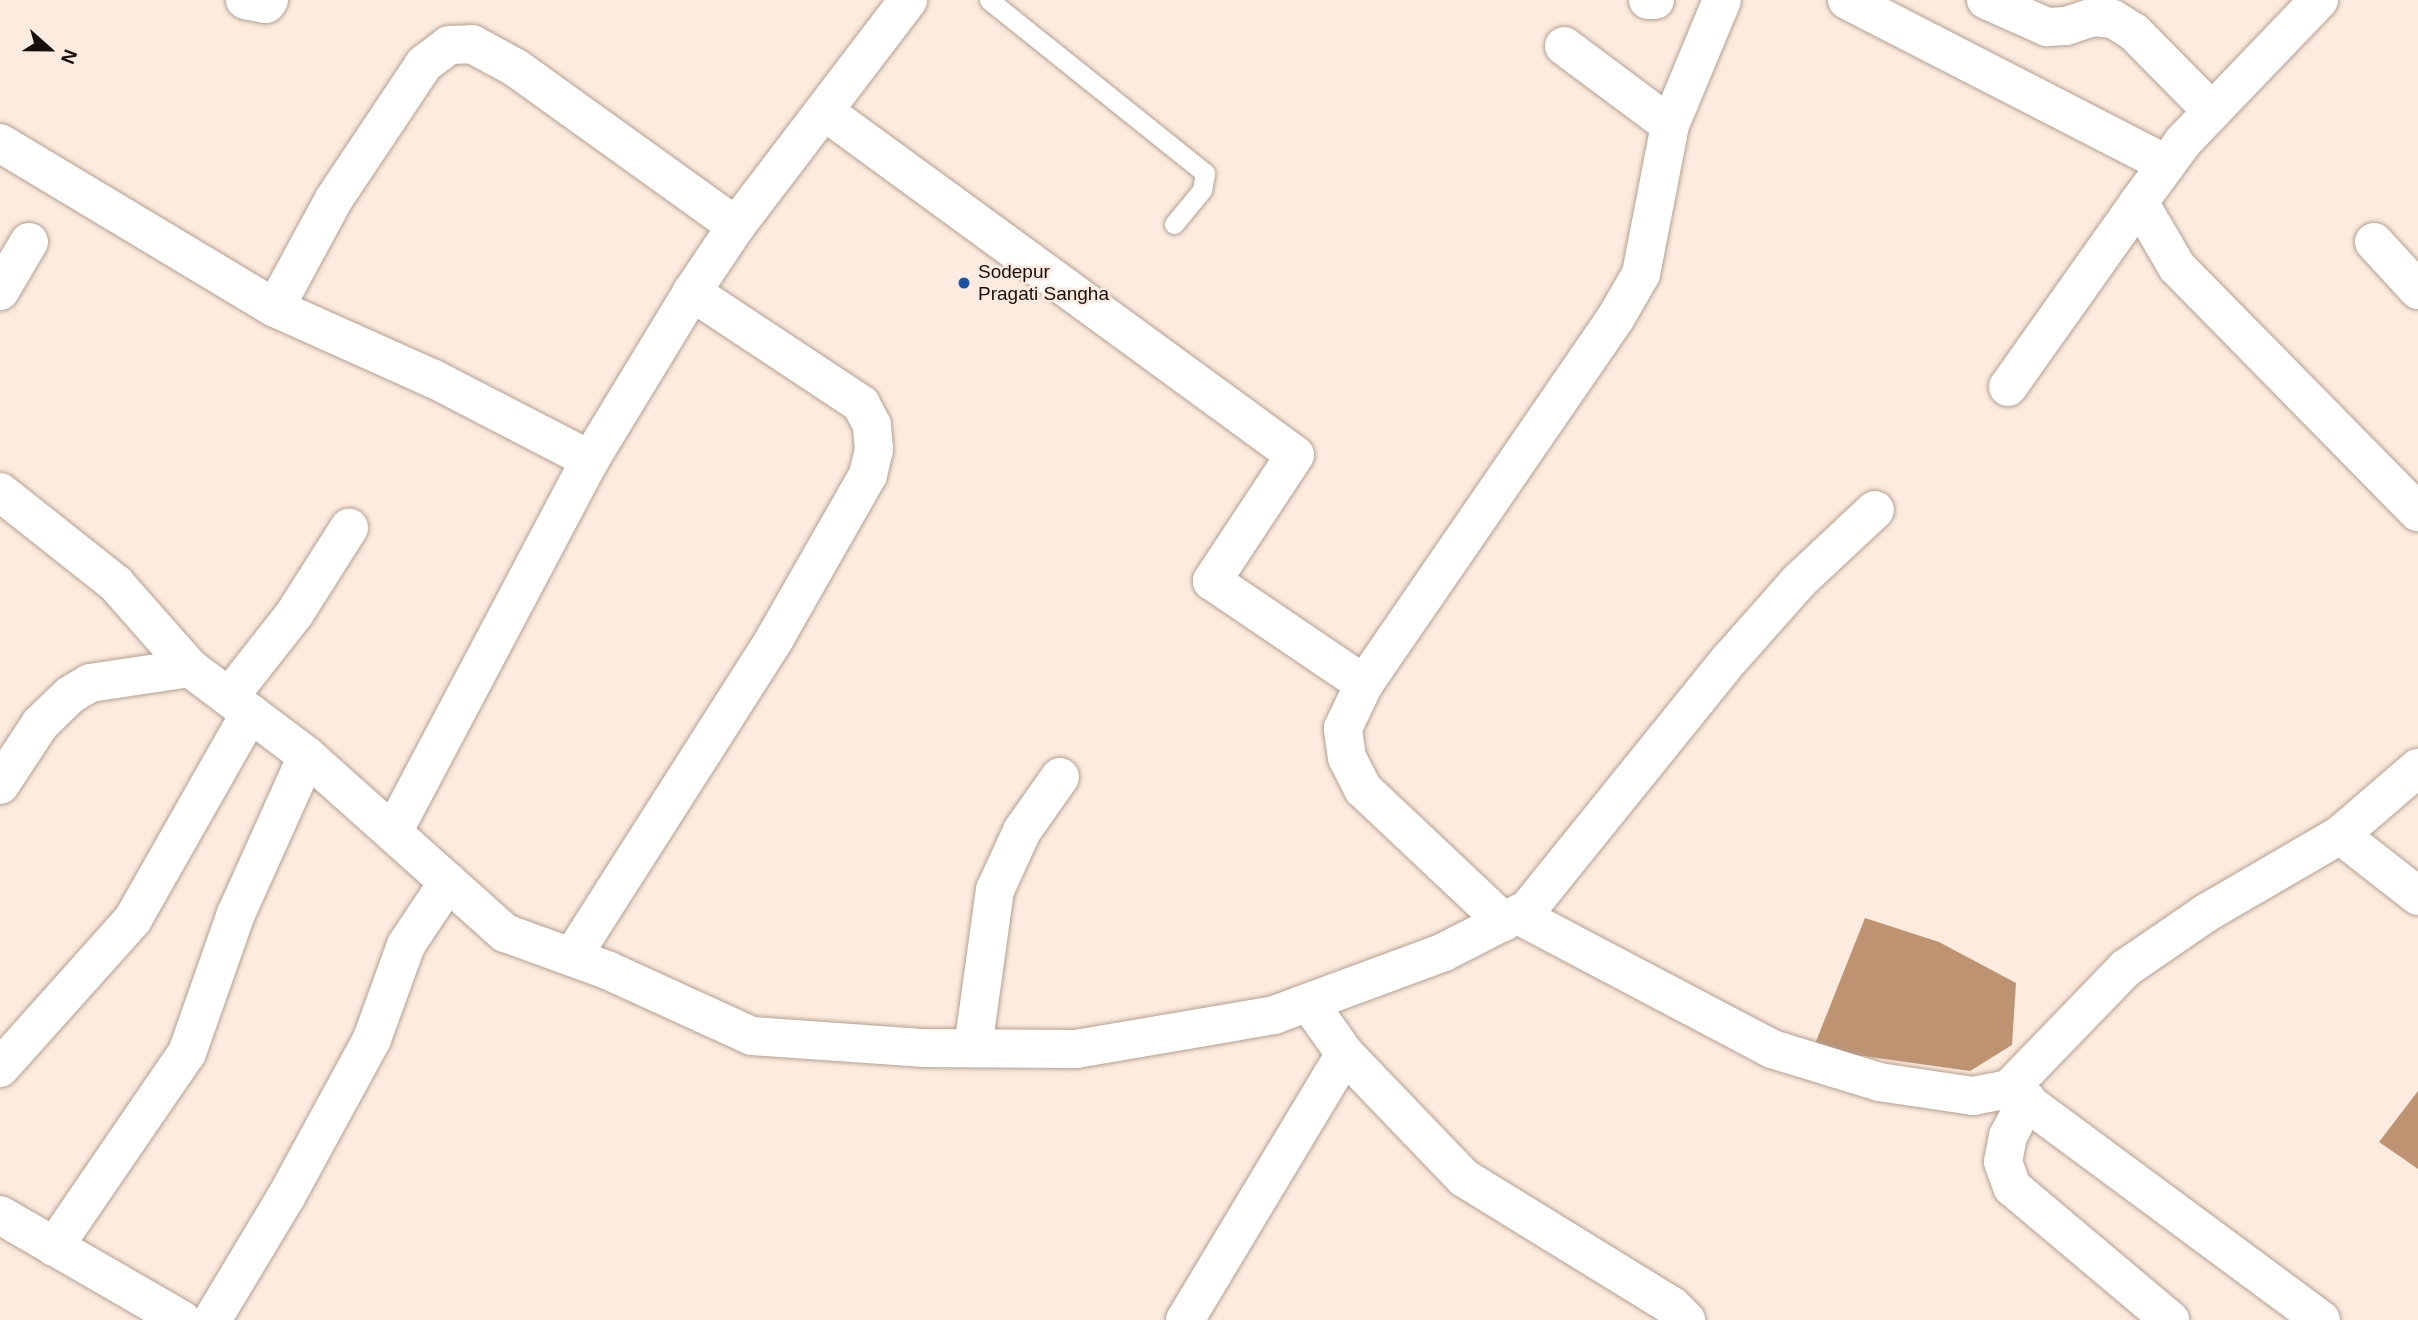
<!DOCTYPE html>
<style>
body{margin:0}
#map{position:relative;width:2418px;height:1320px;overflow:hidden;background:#fcebde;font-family:Helvetica,sans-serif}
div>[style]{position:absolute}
.water>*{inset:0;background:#bd9372}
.roads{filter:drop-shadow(0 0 2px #b4a091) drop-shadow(0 0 2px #b4a091)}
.lane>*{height:19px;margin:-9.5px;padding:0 9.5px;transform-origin:9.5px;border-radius:9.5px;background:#fff}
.street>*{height:38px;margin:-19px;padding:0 19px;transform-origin:19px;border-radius:19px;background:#fff}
.dots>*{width:19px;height:19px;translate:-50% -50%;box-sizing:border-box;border:4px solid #fcebde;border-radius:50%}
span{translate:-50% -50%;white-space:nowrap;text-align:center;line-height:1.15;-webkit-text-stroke:5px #fcebde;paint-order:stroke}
.poi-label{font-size:19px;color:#17100a}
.left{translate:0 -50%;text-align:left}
.north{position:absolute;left:14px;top:14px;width:70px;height:70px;-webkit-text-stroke:5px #fcebde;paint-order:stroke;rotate:111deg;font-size:19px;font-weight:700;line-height:28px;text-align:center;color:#17100a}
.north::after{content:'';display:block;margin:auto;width:24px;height:32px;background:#17100a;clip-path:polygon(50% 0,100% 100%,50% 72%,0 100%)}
</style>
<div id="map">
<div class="water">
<div style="clip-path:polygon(1865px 918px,1939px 942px,2016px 983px,2012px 1045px,1970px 1071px,1813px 1049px)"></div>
<div style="clip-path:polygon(2418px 1091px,2418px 1169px,2379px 1142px)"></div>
</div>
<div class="roads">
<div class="lane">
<div style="left:989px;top:0;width:277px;rotate:38.7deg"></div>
<div style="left:1205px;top:173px;width:17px;rotate:100deg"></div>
<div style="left:1202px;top:190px;width:44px;rotate:129.5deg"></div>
</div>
<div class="street">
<div style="left:245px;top:0;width:21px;rotate:11deg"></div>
<div style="left:266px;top:4px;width:5px;rotate:-53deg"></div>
<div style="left:1648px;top:0;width:7px"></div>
<div style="left:1847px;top:0;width:359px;rotate:27.2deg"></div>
<div style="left:1986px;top:0;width:67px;rotate:23.9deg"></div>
<div style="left:2047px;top:27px;width:19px;rotate:-3deg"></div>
<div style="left:2066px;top:26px;width:29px;rotate:-18deg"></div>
<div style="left:2094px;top:17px;width:19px;rotate:6deg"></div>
<div style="left:2113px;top:19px;width:25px;rotate:32deg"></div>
<div style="left:2134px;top:32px;width:111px;rotate:45.4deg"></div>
<div style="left:2319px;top:0;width:197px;rotate:133.8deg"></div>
<div style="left:2183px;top:142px;width:74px;rotate:126.3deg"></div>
<div style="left:2139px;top:202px;width:75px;rotate:59.7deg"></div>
<div style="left:2177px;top:267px;width:344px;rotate:45.5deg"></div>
<div style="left:1564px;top:46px;width:132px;rotate:36.7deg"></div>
<div style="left:824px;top:111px;width:583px;rotate:36.14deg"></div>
<div style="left:1295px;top:455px;width:151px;rotate:123.4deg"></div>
<div style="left:1212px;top:581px;width:184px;rotate:34.1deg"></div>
<div style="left:0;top:143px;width:321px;rotate:31deg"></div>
<div style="left:275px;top:308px;width:174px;rotate:24.1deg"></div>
<div style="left:434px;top:379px;width:176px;rotate:27.4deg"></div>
<div style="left:2374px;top:242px;width:65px;rotate:47.5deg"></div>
<div style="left:0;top:291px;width:57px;rotate:-59.4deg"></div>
<div style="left:275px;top:308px;width:124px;rotate:-61.6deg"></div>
<div style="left:334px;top:199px;width:162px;rotate:-56.3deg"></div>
<div style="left:424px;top:64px;width:31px;rotate:-37deg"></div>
<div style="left:449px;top:45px;width:23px;rotate:-2deg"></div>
<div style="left:472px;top:44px;width:50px;rotate:28.6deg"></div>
<div style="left:516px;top:68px;width:271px;rotate:35.7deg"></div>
<div style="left:2008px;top:387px;width:227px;rotate:-54.7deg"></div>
<div style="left:0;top:492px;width:148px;rotate:38.4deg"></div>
<div style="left:116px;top:584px;width:112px;rotate:48.6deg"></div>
<div style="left:190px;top:668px;width:146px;rotate:36.9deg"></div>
<div style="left:307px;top:756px;width:266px;rotate:41.8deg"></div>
<div style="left:505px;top:933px;width:109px;rotate:19.9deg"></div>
<div style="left:607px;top:970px;width:159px;rotate:24.5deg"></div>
<div style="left:752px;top:1036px;width:170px;rotate:4deg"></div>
<div style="left:922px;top:1048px;width:154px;rotate:0.4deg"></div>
<div style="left:1076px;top:1049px;width:201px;rotate:-9.7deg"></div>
<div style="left:1274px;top:1015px;width:181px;rotate:-20.3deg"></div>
<div style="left:1444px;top:952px;width:94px;rotate:-27.1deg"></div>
<div style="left:1528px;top:909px;width:321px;rotate:-51.1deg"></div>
<div style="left:1730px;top:659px;width:104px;rotate:-48.5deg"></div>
<div style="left:1799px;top:581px;width:104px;rotate:-43.1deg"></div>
<div style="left:229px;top:697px;width:107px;rotate:-51.8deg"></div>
<div style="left:295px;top:613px;width:101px;rotate:-57.6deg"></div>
<div style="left:0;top:785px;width:73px;rotate:-56.7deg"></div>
<div style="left:40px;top:724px;width:42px;rotate:-44deg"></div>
<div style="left:70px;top:695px;width:23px;rotate:-31deg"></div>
<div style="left:90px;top:683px;width:101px;rotate:-8.5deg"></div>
<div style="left:393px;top:832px;width:421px;rotate:-62.1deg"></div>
<div style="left:590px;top:460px;width:197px;rotate:-58.7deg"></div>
<div style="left:692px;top:292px;width:79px;rotate:-56.3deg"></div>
<div style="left:736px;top:226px;width:284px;rotate:-52.7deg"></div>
<div style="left:2340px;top:835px;width:99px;rotate:38deg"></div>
<div style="left:1518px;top:915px;width:287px;rotate:27.8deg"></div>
<div style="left:1772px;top:1049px;width:112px;rotate:17.1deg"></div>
<div style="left:1879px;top:1082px;width:95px;rotate:8.5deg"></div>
<div style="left:1973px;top:1096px;width:37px;rotate:-11deg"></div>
<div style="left:2009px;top:1089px;width:168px;rotate:-46deg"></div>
<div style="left:2126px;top:968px;width:97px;rotate:-34.5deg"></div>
<div style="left:2206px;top:913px;width:155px;rotate:-30.2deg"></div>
<div style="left:2340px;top:835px;width:103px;rotate:-40.7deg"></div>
<div style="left:1504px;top:922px;width:194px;rotate:-136.7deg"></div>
<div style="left:1363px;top:789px;width:35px;rotate:-117deg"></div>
<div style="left:1347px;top:758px;width:30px;rotate:-98deg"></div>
<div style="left:1343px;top:728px;width:49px;rotate:-64.5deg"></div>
<div style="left:1364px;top:684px;width:443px;rotate:-55.5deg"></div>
<div style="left:1615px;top:319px;width:52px;rotate:-60deg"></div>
<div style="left:1641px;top:274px;width:152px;rotate:-79deg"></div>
<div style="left:1670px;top:125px;width:135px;rotate:-67.4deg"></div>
<div style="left:572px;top:957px;width:378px;rotate:-57.5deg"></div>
<div style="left:775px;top:638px;width:188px;rotate:-60.3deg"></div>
<div style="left:868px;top:475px;width:26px;rotate:-77deg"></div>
<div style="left:874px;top:450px;width:25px;rotate:-95deg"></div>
<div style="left:872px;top:425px;width:24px;rotate:-118deg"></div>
<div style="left:861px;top:404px;width:203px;rotate:-146.5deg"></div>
<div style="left:1309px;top:1003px;width:62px;rotate:54.8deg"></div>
<div style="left:1345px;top:1054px;width:172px;rotate:46.2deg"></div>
<div style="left:1464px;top:1178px;width:244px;rotate:31.6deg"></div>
<div style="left:1672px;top:1306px;width:20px;rotate:45deg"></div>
<div style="left:973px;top:1048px;width:160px;rotate:-82.1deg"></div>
<div style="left:995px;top:890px;width:65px;rotate:-65.4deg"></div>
<div style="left:1022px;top:831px;width:66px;rotate:-54.9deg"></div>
<div style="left:0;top:1068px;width:200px;rotate:-48.2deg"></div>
<div style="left:133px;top:919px;width:237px;rotate:-60.4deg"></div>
<div style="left:2009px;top:1089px;width:388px;rotate:36.5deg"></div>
<div style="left:2027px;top:1100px;width:41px;rotate:117.8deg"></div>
<div style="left:2008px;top:1136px;width:26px;rotate:101deg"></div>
<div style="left:2003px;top:1162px;width:27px;rotate:70deg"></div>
<div style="left:2012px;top:1187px;width:207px;rotate:40.1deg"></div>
<div style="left:0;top:1215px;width:210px;rotate:30deg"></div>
<div style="left:54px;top:1247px;width:235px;rotate:-55.6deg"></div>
<div style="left:187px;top:1053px;width:147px;rotate:-70.6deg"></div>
<div style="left:236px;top:914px;width:173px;rotate:-65.8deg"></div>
<div style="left:212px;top:1320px;width:144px;rotate:-59deg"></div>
<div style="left:286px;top:1197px;width:180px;rotate:-61.4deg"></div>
<div style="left:372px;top:1039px;width:100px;rotate:-70.1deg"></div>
<div style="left:406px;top:945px;width:76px;rotate:-56.3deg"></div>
<div style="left:1185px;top:1320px;width:310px;rotate:-59deg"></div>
</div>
</div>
<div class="dots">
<div style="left:964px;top:283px;background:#1a52a4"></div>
</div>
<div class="poi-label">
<span class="left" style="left:978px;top:283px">Sodepur<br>Pragati Sangha</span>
</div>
<div class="north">N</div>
</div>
